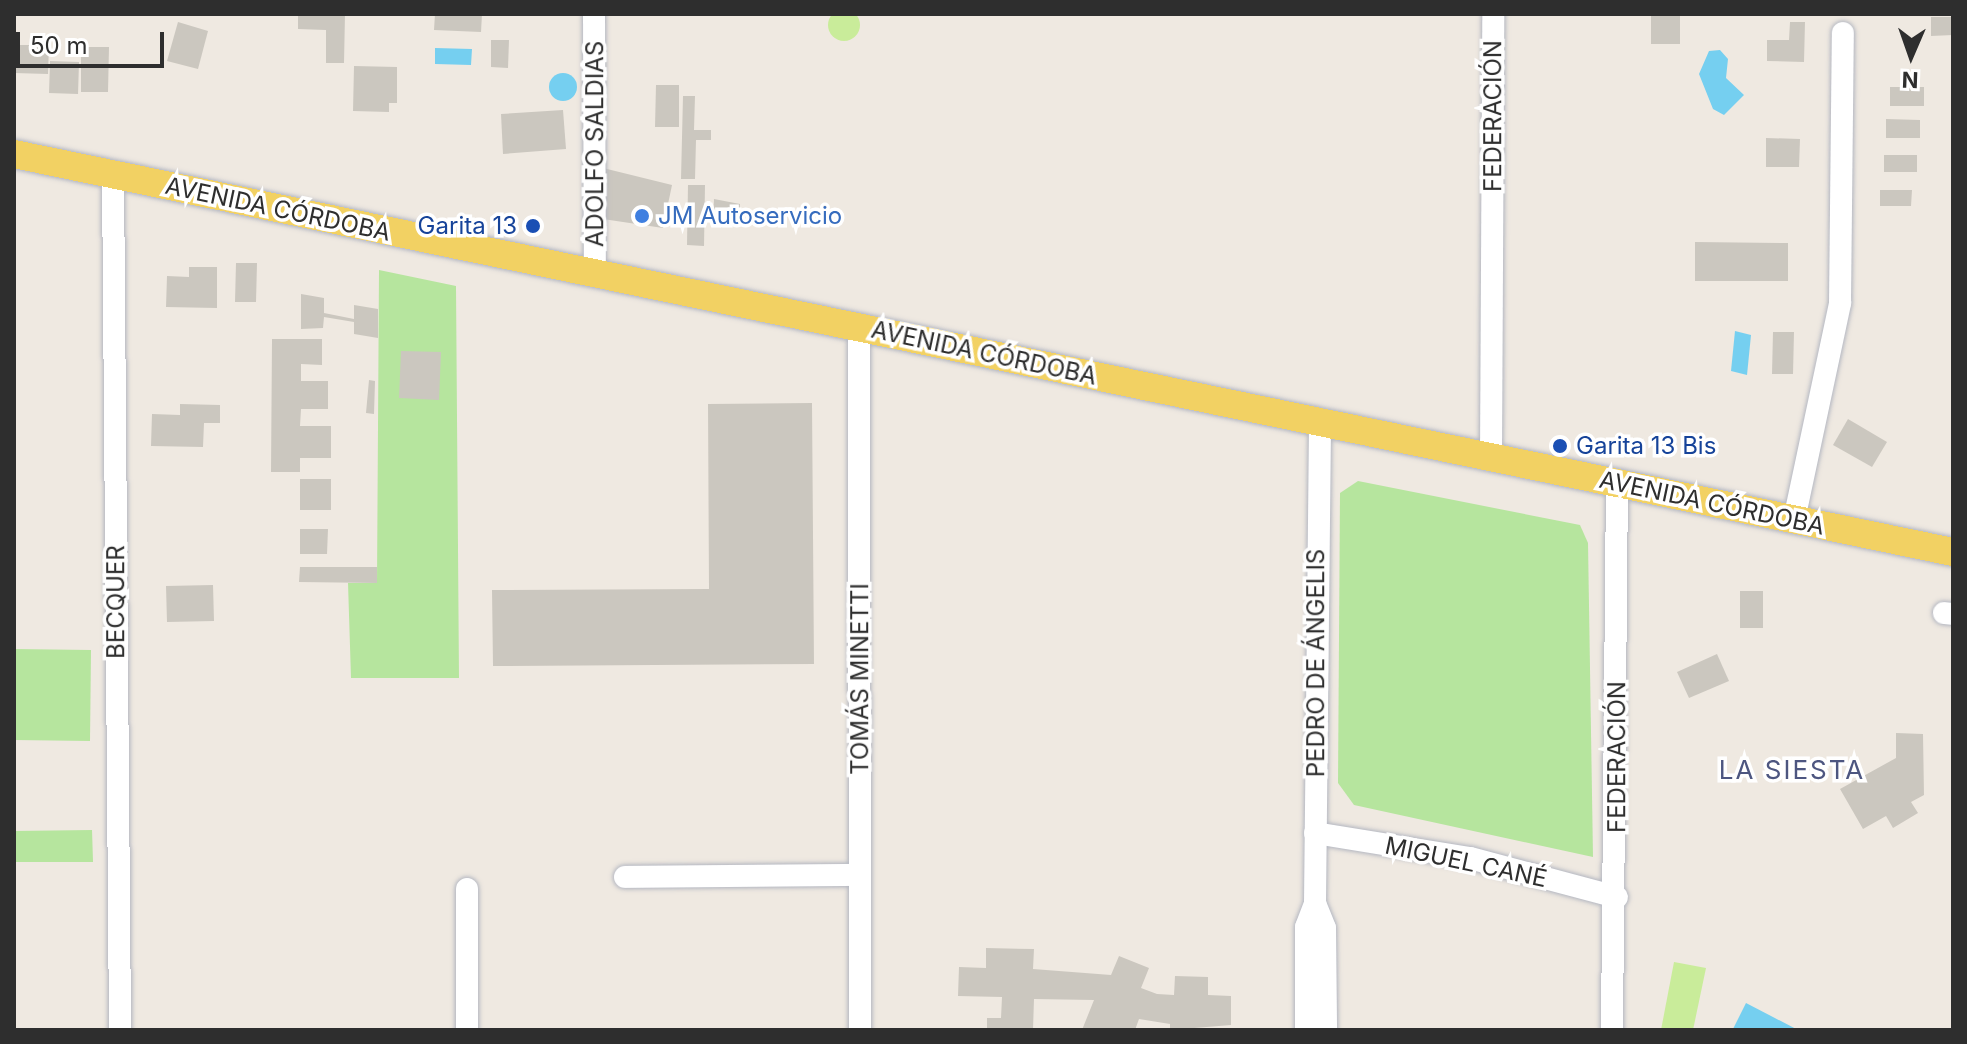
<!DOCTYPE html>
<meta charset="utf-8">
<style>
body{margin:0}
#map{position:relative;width:1967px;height:1044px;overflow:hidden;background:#efe9e1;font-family:Inter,sans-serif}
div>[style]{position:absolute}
.green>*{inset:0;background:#b6e59e}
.pitch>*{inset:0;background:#c9ec9a}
.round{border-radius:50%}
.water>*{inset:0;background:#75cff0}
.building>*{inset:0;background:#cbc7bf}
.roads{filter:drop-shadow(0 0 2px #b4b7c1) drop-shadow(0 0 2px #b4b7c1)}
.minor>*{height:22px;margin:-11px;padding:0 11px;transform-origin:11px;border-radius:11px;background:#fff}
.major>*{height:28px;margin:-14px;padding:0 14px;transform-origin:14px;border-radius:14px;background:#f2d163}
.dots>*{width:22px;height:22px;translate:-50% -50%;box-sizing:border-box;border:4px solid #fff;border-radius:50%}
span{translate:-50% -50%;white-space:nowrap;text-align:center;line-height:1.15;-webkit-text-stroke:7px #fff;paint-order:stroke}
.street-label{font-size:24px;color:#2e2e2e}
.shop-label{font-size:24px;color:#366cbe}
.left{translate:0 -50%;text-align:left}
.transit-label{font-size:24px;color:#164399}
.right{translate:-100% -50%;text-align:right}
.neighbourhood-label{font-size:26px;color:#4d5680;letter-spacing:2px}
.frame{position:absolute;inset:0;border:16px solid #2e2e2e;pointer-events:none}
.north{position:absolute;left:1871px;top:16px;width:80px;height:80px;-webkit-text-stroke:6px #fff;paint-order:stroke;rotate:182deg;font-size:22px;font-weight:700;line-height:32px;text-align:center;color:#2e2e2e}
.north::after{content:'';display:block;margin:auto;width:28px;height:36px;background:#2e2e2e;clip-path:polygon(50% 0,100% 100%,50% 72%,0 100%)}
.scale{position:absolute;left:16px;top:32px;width:148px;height:36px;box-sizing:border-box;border:4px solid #2e2e2e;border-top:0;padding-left:10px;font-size:24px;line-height:28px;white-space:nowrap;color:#2e2e2e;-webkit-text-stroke:6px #fff;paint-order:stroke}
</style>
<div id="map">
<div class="green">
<div style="clip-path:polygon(379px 270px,456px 286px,459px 678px,351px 678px,348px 583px,377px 583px)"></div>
<div style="clip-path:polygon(1358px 481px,1580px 525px,1588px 543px,1593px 857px,1354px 805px,1338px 783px,1340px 493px)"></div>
<div style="clip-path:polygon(14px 649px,91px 650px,90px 741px,14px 740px)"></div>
<div style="clip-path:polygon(92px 830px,93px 862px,14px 862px,14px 831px)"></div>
</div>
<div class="pitch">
<div class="round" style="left:828px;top:9px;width:32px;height:32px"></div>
<div style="clip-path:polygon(1674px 962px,1706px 968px,1693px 1030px,1661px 1030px)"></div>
</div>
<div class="water">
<div style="clip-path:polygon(435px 48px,472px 49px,471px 65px,435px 64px)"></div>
<div style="clip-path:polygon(1720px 50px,1728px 59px,1726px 78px,1744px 95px,1724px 115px,1713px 109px,1699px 74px,1709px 51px)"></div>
<div class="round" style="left:549px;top:73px;width:28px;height:28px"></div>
<div style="clip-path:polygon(1735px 331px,1751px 335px,1747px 375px,1731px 371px)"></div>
<div style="clip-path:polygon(1746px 1003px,1798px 1030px,1733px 1029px)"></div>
</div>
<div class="building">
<div style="clip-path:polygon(298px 14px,345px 14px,344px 63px,326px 63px,326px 30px,298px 29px)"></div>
<div style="clip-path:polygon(435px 14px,482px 14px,481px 32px,434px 30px)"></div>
<div style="clip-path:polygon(1651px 14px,1680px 14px,1680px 44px,1651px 44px)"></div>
<div style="clip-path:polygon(1931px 17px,1953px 17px,1953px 35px,1931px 36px)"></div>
<div style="clip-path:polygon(178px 22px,208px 31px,198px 69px,167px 61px)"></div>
<div style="clip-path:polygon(1790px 22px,1805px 22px,1804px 62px,1767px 61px,1767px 40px,1789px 40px)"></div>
<div style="clip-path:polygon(491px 40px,509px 40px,508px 68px,491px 67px)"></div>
<div style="clip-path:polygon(14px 45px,49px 45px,48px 74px,14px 73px)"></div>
<div style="clip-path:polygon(81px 47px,109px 47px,108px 92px,81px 92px)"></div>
<div style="clip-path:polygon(50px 61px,79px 62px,78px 94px,49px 93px)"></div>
<div style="clip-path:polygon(354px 66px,397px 67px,397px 103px,389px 103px,389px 112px,353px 111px)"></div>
<div style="clip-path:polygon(656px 85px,679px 85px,679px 127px,655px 127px)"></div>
<div style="clip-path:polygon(1890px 87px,1924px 87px,1924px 106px,1890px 106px)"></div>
<div style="clip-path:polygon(683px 96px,695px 96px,694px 130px,711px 130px,711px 140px,696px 140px,695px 179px,681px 179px)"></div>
<div style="clip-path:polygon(563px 110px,566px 149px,503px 154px,501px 114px)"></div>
<div style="clip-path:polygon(1886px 119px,1920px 120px,1920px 138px,1886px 138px)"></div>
<div style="clip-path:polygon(1766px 138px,1800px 139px,1799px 167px,1766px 167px)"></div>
<div style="clip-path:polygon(1884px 155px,1917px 155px,1917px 172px,1884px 172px)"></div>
<div style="clip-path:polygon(603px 168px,672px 185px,663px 228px,603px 219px)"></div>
<div style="clip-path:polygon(688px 185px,705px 185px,704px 246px,687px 245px)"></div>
<div style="clip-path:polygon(1880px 190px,1912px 190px,1911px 206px,1880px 206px)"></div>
<div style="clip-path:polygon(714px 199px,740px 204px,740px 226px,713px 226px)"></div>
<div style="clip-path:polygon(528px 219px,541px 222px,538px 233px,525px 230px)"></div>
<div style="clip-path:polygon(1695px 242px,1788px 243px,1788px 281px,1695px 281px)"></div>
<div style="clip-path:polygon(236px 263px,257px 263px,256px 302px,235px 302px)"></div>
<div style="clip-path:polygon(189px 267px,217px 267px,217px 308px,166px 307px,167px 276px,189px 277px)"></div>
<div style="clip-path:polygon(301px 294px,324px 298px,324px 313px,354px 319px,354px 305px,378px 309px,378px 338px,354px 334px,354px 322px,324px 317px,323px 328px,301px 329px)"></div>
<div style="clip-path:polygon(1773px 332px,1794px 332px,1793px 374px,1772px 374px)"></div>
<div style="clip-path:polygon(272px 339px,322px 339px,322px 365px,301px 364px,301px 381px,328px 381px,328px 409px,301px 409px,300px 426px,331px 426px,331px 458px,300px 458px,300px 472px,271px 472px)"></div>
<div style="clip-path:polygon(401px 351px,441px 352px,439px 400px,399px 398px)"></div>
<div style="clip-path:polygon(369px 380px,375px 381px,374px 414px,366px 413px)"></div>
<div style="clip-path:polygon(812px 403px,814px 664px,493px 666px,492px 590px,709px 589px,708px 404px)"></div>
<div style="clip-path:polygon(180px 404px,220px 405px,220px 423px,204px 423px,203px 447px,151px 446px,152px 414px,180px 415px)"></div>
<div style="clip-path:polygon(1848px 419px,1887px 442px,1872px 467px,1833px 445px)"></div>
<div style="clip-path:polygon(300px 479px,331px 479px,331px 510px,300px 510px)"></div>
<div style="clip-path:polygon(300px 529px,328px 529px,327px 554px,300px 554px)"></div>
<div style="clip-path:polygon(300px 567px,377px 567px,377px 583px,299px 582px)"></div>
<div style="clip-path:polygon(213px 585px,214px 621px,167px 622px,166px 586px)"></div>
<div style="clip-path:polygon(1740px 591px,1763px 591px,1763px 628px,1740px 628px)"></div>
<div style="clip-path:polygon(1717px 654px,1729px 681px,1689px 698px,1677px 672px)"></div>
<div style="clip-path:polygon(1896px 733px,1923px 734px,1924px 795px,1911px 802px,1918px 813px,1893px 828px,1886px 816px,1863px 829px,1840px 789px,1896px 758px)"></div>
<div style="clip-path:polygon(986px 948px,1034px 949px,1033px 969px,1111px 975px,1119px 956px,1149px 968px,1141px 988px,1157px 994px,1174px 995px,1175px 976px,1208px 977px,1208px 995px,1231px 996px,1231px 1025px,1170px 1030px,1170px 1024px,1139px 1019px,1135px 1030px,1082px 1030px,1094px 1000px,1034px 999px,1033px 1030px,987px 1030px,987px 1018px,1001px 1018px,1002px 997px,958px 996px,959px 967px,986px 968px)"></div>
</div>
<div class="roads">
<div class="minor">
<div style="left:594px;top:14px;width:259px;rotate:89.8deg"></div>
<div style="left:113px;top:175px;width:855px;rotate:89.53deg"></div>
<div style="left:859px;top:328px;width:702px;rotate:89.92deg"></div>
<div style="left:1491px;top:457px;width:443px;rotate:-89.7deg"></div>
<div style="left:1794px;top:520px;width:222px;rotate:-78deg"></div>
<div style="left:1840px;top:303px;width:270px;rotate:-89.4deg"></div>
<div style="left:1944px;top:613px;width:9px;rotate:6deg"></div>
<div style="left:1315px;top:833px;width:157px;rotate:9.2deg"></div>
<div style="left:1470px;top:858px;width:152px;rotate:14.9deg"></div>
<div style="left:625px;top:877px;width:235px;rotate:-0.5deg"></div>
<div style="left:467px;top:889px;width:141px;rotate:90deg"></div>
<div style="left:1315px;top:903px;width:27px;rotate:68deg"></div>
<div style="left:1325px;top:928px;width:102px;rotate:89.4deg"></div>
<div style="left:1306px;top:1030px;width:103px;rotate:-90deg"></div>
<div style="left:1306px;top:927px;width:26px;rotate:-69deg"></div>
<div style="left:1315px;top:903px;width:481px;rotate:-89.4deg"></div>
<div style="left:1612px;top:1030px;width:547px;rotate:-89.48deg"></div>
</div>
<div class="major">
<div style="left:14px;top:154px;width:1979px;rotate:11.6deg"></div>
</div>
</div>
<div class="dots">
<div style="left:642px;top:216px;background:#3f7fe0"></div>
<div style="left:533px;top:226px;background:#1a4fb4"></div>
<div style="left:1560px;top:446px;background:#1a4fb4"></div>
</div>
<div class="street-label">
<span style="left:1493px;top:116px;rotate:-90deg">FEDERACIÓN</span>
<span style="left:595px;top:144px;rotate:-90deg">ADOLFO SALDIAS</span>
<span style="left:278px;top:209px;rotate:12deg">AVENIDA CÓRDOBA</span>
<span style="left:984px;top:353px;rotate:12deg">AVENIDA CÓRDOBA</span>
<span style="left:1712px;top:503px;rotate:12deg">AVENIDA CÓRDOBA</span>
<span style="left:116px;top:602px;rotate:-90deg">BECQUER</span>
<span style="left:1316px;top:663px;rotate:-90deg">PEDRO DE ÁNGELIS</span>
<span style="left:860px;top:679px;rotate:-90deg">TOMÁS MINETTI</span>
<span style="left:1617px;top:757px;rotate:-90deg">FEDERACIÓN</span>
<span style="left:1466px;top:862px;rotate:12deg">MIGUEL CANÉ</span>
</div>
<div class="shop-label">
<span class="left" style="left:658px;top:216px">JM Autoservicio</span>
</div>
<div class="transit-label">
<span class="right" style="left:517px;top:226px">Garita 13</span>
<span class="left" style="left:1576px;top:446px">Garita 13 Bis</span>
</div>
<div class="neighbourhood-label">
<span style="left:1792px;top:770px">LA SIESTA</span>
</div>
<div class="frame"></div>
<div class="north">N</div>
<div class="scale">50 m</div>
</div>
